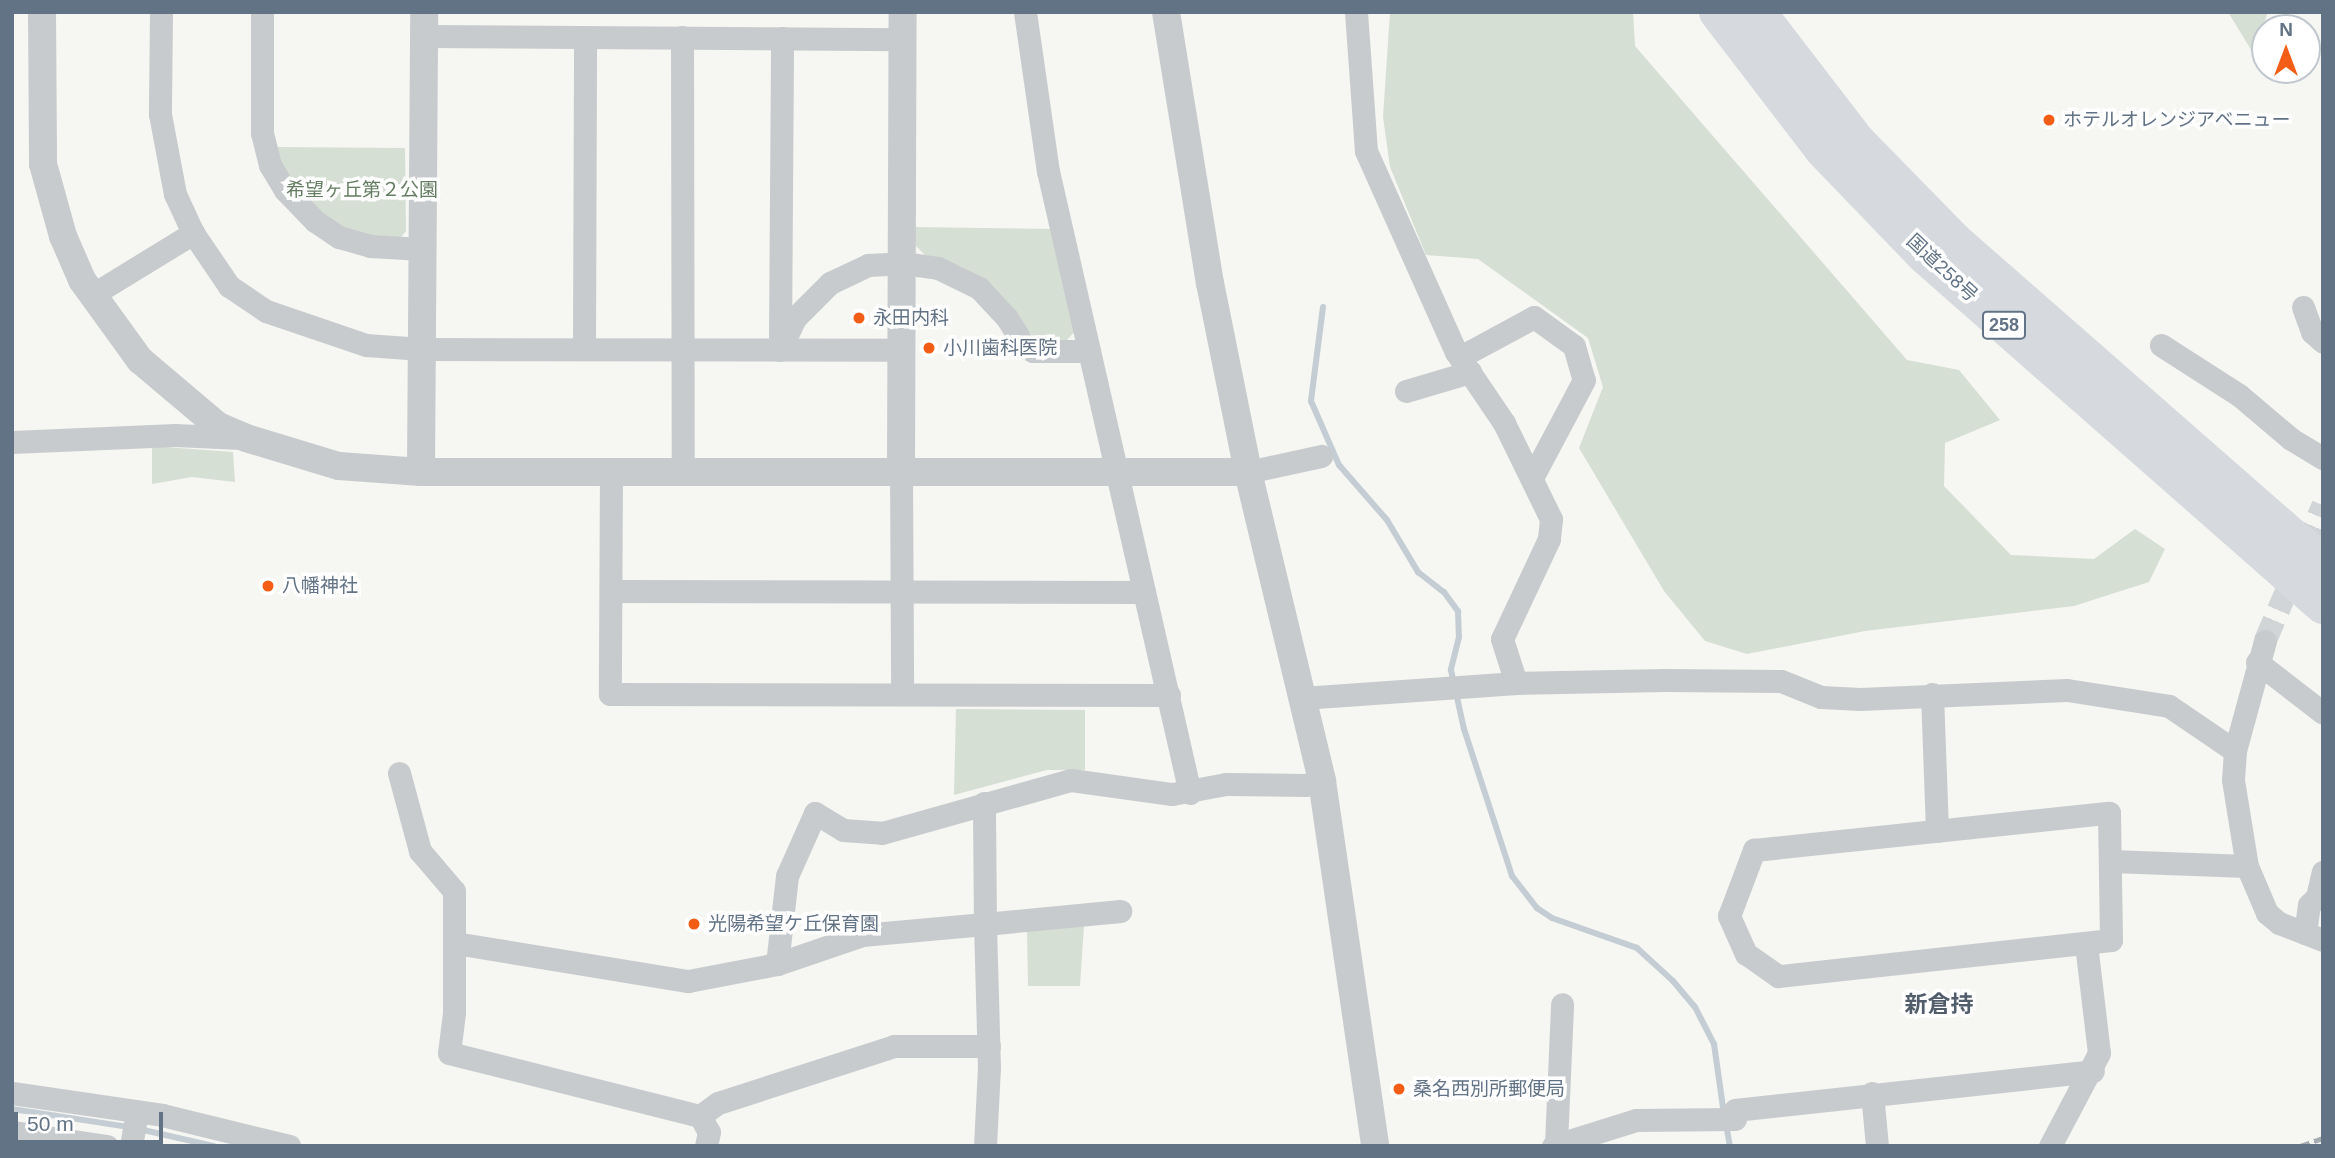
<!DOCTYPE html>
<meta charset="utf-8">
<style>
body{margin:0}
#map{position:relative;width:2335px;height:1158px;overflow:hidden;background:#f6f6f2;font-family:Helvetica,"Noto Sans JP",sans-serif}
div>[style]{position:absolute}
.green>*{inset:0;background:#d6dfd3}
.stream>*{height:6px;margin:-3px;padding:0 3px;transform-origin:3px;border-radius:3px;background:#c3cdd3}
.minor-tunnel>*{height:23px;margin-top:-11.5px;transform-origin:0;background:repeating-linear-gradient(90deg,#d1d5d7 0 23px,transparent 0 34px)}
.minor>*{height:23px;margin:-11.5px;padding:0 11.5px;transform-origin:11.5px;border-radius:11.5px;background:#c8cbce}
.tertiary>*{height:28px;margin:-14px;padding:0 14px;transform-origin:14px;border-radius:14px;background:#c8cbce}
.trunk>*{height:38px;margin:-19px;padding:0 19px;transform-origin:19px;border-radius:19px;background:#d6dadf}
.rail>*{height:5px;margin-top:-2.5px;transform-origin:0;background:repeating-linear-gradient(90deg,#a7acb2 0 10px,transparent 0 15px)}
.dots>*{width:19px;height:19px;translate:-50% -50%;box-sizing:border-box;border:4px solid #fff;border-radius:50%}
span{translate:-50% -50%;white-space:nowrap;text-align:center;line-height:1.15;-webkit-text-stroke:7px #fff;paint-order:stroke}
.shield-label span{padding:2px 5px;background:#fff;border:2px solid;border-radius:5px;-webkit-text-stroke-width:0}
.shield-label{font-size:18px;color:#627386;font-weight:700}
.poi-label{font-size:19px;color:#627386}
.left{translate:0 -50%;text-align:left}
.park-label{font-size:19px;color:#657d62}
.street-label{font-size:19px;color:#627386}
.quarter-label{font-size:23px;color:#515d6b;font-weight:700}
.frame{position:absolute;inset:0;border:14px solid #627386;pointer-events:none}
.north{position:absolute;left:2251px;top:14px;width:70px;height:70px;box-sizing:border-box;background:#fff;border:2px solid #c0c7cf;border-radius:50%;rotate:0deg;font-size:19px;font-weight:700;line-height:28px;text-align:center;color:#627386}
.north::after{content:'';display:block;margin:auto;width:24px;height:32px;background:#f45d15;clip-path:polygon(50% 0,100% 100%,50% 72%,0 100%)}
.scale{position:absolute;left:14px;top:1112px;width:149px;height:32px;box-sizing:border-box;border:4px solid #627386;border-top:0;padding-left:9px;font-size:21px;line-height:24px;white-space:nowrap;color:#627386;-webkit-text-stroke:5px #fff;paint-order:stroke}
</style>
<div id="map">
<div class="green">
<div style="clip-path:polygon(1390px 12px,1633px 12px,1635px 46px,1907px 360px,1959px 370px,2000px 420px,1945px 443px,1944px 486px,2011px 555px,2094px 559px,2135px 529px,2165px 549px,2149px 582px,2074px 606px,1865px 631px,1747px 654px,1705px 641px,1664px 591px,1579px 448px,1603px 387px,1588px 338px,1478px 259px,1426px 255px,1390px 167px,1383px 117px)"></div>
<div style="clip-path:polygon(2228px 12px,2268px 12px,2253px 53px)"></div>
<div style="clip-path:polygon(274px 147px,405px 148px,406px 231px,399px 240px,371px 238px,332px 223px,284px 174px)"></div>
<div style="clip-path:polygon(914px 227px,1053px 229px,1076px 330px,1067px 340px,1036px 340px,990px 284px,960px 266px,925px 255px,916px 246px)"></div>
<div style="clip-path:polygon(152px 446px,233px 452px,235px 482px,192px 477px,152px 484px)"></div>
<div style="clip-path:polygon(956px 709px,1085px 710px,1085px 770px,1047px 770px,954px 795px)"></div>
<div style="clip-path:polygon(1084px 925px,1080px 986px,1028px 986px,1027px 931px)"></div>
</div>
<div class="stream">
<div style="left:1323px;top:307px;width:95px;rotate:97.3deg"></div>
<div style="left:1311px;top:401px;width:70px;rotate:66.4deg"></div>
<div style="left:1339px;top:465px;width:73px;rotate:48.9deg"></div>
<div style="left:1387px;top:520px;width:61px;rotate:59.2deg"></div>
<div style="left:1418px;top:572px;width:33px;rotate:38deg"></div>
<div style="left:1444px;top:592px;width:24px;rotate:54deg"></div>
<div style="left:1458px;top:611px;width:26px;rotate:88deg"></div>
<div style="left:1459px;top:637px;width:34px;rotate:104deg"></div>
<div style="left:1451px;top:670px;width:60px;rotate:77.6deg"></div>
<div style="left:1464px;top:729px;width:155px;rotate:71.9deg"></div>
<div style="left:1512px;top:876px;width:41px;rotate:52deg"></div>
<div style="left:1537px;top:908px;width:18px;rotate:34deg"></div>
<div style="left:1552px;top:918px;width:90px;rotate:19.4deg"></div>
<div style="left:1637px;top:948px;width:49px;rotate:42.5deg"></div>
<div style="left:1673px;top:981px;width:34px;rotate:50deg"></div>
<div style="left:1695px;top:1007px;width:42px;rotate:62.8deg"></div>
<div style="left:1714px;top:1044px;width:71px;rotate:81.9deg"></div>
<div style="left:12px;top:1109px;width:117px;rotate:8.8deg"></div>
<div style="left:1726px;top:1124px;width:22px;rotate:80deg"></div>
<div style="left:139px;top:1129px;width:77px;rotate:12.8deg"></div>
</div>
<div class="minor-tunnel">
<div style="left:2265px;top:641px;width:148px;rotate:-66.9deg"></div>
</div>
<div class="minor">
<div style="left:161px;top:12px;width:102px;rotate:90.6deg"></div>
<div style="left:160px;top:114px;width:81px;rotate:79.4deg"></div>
<div style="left:175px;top:194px;width:43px;rotate:65.2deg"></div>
<div style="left:193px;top:233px;width:64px;rotate:55.8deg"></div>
<div style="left:229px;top:286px;width:45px;rotate:34deg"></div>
<div style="left:266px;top:311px;width:106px;rotate:18.8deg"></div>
<div style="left:366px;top:345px;width:56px;rotate:4.1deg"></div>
<div style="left:422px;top:349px;width:480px;rotate:0.1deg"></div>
<div style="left:262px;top:12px;width:121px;rotate:90deg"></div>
<div style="left:262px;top:133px;width:33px;rotate:76deg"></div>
<div style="left:270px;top:165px;width:29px;rotate:59deg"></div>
<div style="left:285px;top:190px;width:43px;rotate:45.9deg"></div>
<div style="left:315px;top:221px;width:29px;rotate:34deg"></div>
<div style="left:339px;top:237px;width:32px;rotate:16deg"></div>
<div style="left:370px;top:246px;width:52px;rotate:3.3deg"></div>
<div style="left:1025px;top:12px;width:161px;rotate:81.8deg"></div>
<div style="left:1048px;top:171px;width:638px;rotate:77.14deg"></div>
<div style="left:1356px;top:12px;width:139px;rotate:85.9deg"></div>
<div style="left:1366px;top:151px;width:220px;rotate:65.9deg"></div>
<div style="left:1456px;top:352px;width:86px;rotate:55.9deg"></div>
<div style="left:1504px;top:423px;width:107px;rotate:63.9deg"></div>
<div style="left:1551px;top:519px;width:20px;rotate:96deg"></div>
<div style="left:1549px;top:539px;width:110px;rotate:115.2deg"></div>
<div style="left:1502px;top:639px;width:46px;rotate:72.3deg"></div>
<div style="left:424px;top:36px;width:479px;rotate:0.4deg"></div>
<div style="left:682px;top:37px;width:434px;rotate:89.9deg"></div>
<div style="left:92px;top:295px;width:119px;rotate:-31.5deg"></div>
<div style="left:2303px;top:307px;width:27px;rotate:70deg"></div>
<div style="left:2312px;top:332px;width:15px;rotate:42deg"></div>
<div style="left:780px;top:340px;width:302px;rotate:-89.6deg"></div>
<div style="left:2161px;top:345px;width:93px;rotate:32.7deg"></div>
<div style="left:2239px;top:395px;width:68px;rotate:40.2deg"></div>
<div style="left:2291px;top:439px;width:37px;rotate:31deg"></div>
<div style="left:584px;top:349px;width:312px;rotate:-89.8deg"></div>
<div style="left:780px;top:350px;width:35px;rotate:-65deg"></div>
<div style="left:795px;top:318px;width:49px;rotate:-45deg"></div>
<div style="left:830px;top:283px;width:42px;rotate:-25.3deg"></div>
<div style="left:868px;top:265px;width:35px;rotate:-3deg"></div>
<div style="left:903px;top:263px;width:35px;rotate:8deg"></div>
<div style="left:938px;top:268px;width:46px;rotate:26deg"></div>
<div style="left:979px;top:288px;width:41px;rotate:47deg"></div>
<div style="left:1007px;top:318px;width:34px;rotate:58deg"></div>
<div style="left:1025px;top:347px;width:9px;rotate:27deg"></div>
<div style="left:1033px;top:351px;width:56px"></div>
<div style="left:1460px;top:357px;width:84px;rotate:-28.4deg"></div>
<div style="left:1534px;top:317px;width:49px;rotate:35.9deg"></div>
<div style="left:1574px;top:346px;width:35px;rotate:74deg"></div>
<div style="left:1584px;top:380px;width:111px;rotate:118deg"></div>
<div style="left:1406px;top:391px;width:67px;rotate:-16.5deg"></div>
<div style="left:12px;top:442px;width:163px;rotate:-2.5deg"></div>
<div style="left:175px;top:435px;width:65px;rotate:2.6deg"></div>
<div style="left:611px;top:470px;width:224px;rotate:90.3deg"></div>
<div style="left:610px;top:694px;width:559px;rotate:0.1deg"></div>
<div style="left:901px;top:471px;width:223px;rotate:89.7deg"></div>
<div style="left:1248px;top:472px;width:75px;rotate:-12.4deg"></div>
<div style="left:611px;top:591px;width:533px;rotate:0.11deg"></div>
<div style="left:2265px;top:641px;width:114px;rotate:105.3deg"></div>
<div style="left:2235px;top:751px;width:29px;rotate:94deg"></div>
<div style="left:2233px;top:780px;width:87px;rotate:80.8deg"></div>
<div style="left:2247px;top:866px;width:51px;rotate:66.9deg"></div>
<div style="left:2267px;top:913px;width:16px;rotate:40deg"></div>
<div style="left:2279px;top:923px;width:47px;rotate:21.1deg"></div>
<div style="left:2257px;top:662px;width:83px;rotate:37.7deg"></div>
<div style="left:1932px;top:694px;width:137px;rotate:87.9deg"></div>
<div style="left:1302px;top:698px;width:215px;rotate:-4deg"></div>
<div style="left:1516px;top:683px;width:149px;rotate:-1.2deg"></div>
<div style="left:1665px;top:680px;width:116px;rotate:0.5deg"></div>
<div style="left:1781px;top:681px;width:43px;rotate:21.8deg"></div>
<div style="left:1821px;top:697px;width:39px;rotate:3deg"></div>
<div style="left:1860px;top:699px;width:207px;rotate:-2.5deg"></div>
<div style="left:2067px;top:690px;width:103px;rotate:8.9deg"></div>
<div style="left:2169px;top:706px;width:80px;rotate:34.3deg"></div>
<div style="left:399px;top:773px;width:81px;rotate:74.9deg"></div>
<div style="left:420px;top:851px;width:52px;rotate:49.6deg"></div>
<div style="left:454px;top:891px;width:122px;rotate:90deg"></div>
<div style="left:454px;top:1013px;width:40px;rotate:97.1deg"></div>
<div style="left:449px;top:1053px;width:259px;rotate:14.1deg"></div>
<div style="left:700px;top:1116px;width:22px;rotate:-36deg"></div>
<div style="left:718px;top:1103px;width:185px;rotate:-17.9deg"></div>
<div style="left:894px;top:1046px;width:95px"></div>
<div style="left:2109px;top:813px;width:127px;rotate:89.1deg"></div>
<div style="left:2111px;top:940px;width:335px;rotate:173.8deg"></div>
<div style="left:1778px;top:976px;width:39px;rotate:-145deg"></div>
<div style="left:1746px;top:954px;width:42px;rotate:-114.1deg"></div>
<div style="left:1729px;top:916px;width:71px;rotate:-69.3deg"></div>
<div style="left:1754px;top:850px;width:357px;rotate:-6deg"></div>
<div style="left:2111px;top:861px;width:136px;rotate:2.1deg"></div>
<div style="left:2305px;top:933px;width:28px;rotate:-82deg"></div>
<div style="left:2309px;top:905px;width:11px;rotate:-45deg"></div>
<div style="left:2317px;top:897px;width:26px;rotate:-77deg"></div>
<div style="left:455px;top:943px;width:236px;rotate:9.3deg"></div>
<div style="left:688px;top:981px;width:91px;rotate:-10.8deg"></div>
<div style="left:777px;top:964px;width:90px;rotate:-18.8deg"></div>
<div style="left:862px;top:935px;width:123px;rotate:-5.1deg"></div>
<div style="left:985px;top:924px;width:121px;rotate:-90.5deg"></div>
<div style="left:777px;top:964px;width:89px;rotate:-83.5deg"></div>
<div style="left:787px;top:876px;width:69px;rotate:-66deg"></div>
<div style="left:815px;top:813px;width:33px;rotate:31deg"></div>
<div style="left:843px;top:830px;width:39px;rotate:4deg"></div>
<div style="left:882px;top:833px;width:196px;rotate:-15.7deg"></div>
<div style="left:1071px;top:780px;width:102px;rotate:7.9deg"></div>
<div style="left:1172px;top:794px;width:55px;rotate:-10.5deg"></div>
<div style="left:1226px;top:784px;width:79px;rotate:0.7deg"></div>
<div style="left:1305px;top:785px;width:17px;rotate:-13deg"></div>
<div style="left:12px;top:1093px;width:152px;rotate:8.3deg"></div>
<div style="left:162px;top:1115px;width:131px;rotate:13.7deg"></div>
<div style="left:1872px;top:1093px;width:53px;rotate:84.6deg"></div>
<div style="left:1735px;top:1110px;width:360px;rotate:-6.2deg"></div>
<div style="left:700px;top:1116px;width:18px;rotate:61deg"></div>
<div style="left:709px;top:1132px;width:14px;rotate:102deg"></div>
<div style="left:12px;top:1132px;width:96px;rotate:8.4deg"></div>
<div style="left:1556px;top:1144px;width:140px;rotate:-87.5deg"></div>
<div style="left:131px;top:1146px;width:35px;rotate:-80deg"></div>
<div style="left:985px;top:1146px;width:78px;rotate:-87.1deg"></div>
<div style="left:989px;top:1068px;width:144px;rotate:-91.6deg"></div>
<div style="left:985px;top:924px;width:136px;rotate:-5.5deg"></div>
<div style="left:1553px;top:1146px;width:87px;rotate:-17.4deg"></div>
<div style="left:1636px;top:1120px;width:99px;rotate:-0.6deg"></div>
<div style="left:2050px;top:1146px;width:105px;rotate:-62.2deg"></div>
<div style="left:2099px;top:1053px;width:110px;rotate:-96.8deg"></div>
</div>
<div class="tertiary">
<div style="left:42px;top:12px;width:152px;rotate:89.6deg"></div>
<div style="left:43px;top:164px;width:75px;rotate:74.5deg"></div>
<div style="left:63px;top:236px;width:48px;rotate:66.6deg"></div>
<div style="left:82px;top:280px;width:99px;rotate:54.1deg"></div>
<div style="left:140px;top:360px;width:102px;rotate:40.2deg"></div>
<div style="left:218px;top:426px;width:30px;rotate:23deg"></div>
<div style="left:246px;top:438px;width:97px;rotate:16.8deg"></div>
<div style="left:339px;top:466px;width:82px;rotate:4.2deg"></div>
<div style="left:421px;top:472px;width:827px"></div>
<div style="left:1166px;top:12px;width:275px;rotate:80.8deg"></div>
<div style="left:1210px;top:283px;width:193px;rotate:78.6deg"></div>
<div style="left:1248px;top:472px;width:318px;rotate:76.5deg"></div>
<div style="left:1322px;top:781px;width:369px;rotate:81.7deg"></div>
<div style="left:901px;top:471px;width:459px;rotate:-89.8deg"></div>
<div style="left:421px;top:472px;width:460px;rotate:-89.6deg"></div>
</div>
<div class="trunk">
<div style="left:1718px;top:12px;width:173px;rotate:52.5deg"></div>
<div style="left:1823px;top:149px;width:147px;rotate:46.1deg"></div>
<div style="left:1925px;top:255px;width:530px;rotate:41.33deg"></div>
<div style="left:1757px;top:12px;width:163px;rotate:52.5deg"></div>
<div style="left:1856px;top:141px;width:143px;rotate:45.6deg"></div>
<div style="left:1956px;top:243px;width:488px;rotate:41.2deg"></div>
</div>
<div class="rail">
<div style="left:2300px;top:1146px;width:24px;rotate:-19deg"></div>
</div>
<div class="dots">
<div style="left:2049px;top:120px;background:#f45d15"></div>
<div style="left:859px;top:318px;background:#f45d15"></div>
<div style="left:929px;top:348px;background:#f45d15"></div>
<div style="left:268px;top:586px;background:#f45d15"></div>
<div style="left:694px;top:924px;background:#f45d15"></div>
<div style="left:1399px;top:1089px;background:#f45d15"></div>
</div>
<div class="shield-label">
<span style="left:2004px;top:325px">258</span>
</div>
<div class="poi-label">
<span class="left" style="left:2063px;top:120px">ホテルオレンジアベニュー</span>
<span class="left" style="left:873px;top:318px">永田内科</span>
<span class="left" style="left:943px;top:348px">小川歯科医院</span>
<span class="left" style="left:282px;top:586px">八幡神社</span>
<span class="left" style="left:708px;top:924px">光陽希望ケ丘保育園</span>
<span class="left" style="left:1413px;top:1089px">桑名西別所郵便局</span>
</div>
<div class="park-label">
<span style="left:362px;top:190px">希望ヶ丘第２公園</span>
</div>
<div class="street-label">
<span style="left:1942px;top:268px;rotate:43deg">国道258号</span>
</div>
<div class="quarter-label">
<span style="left:1939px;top:1004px">新倉持</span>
</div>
<div class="frame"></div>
<div class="north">N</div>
<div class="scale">50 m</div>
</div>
